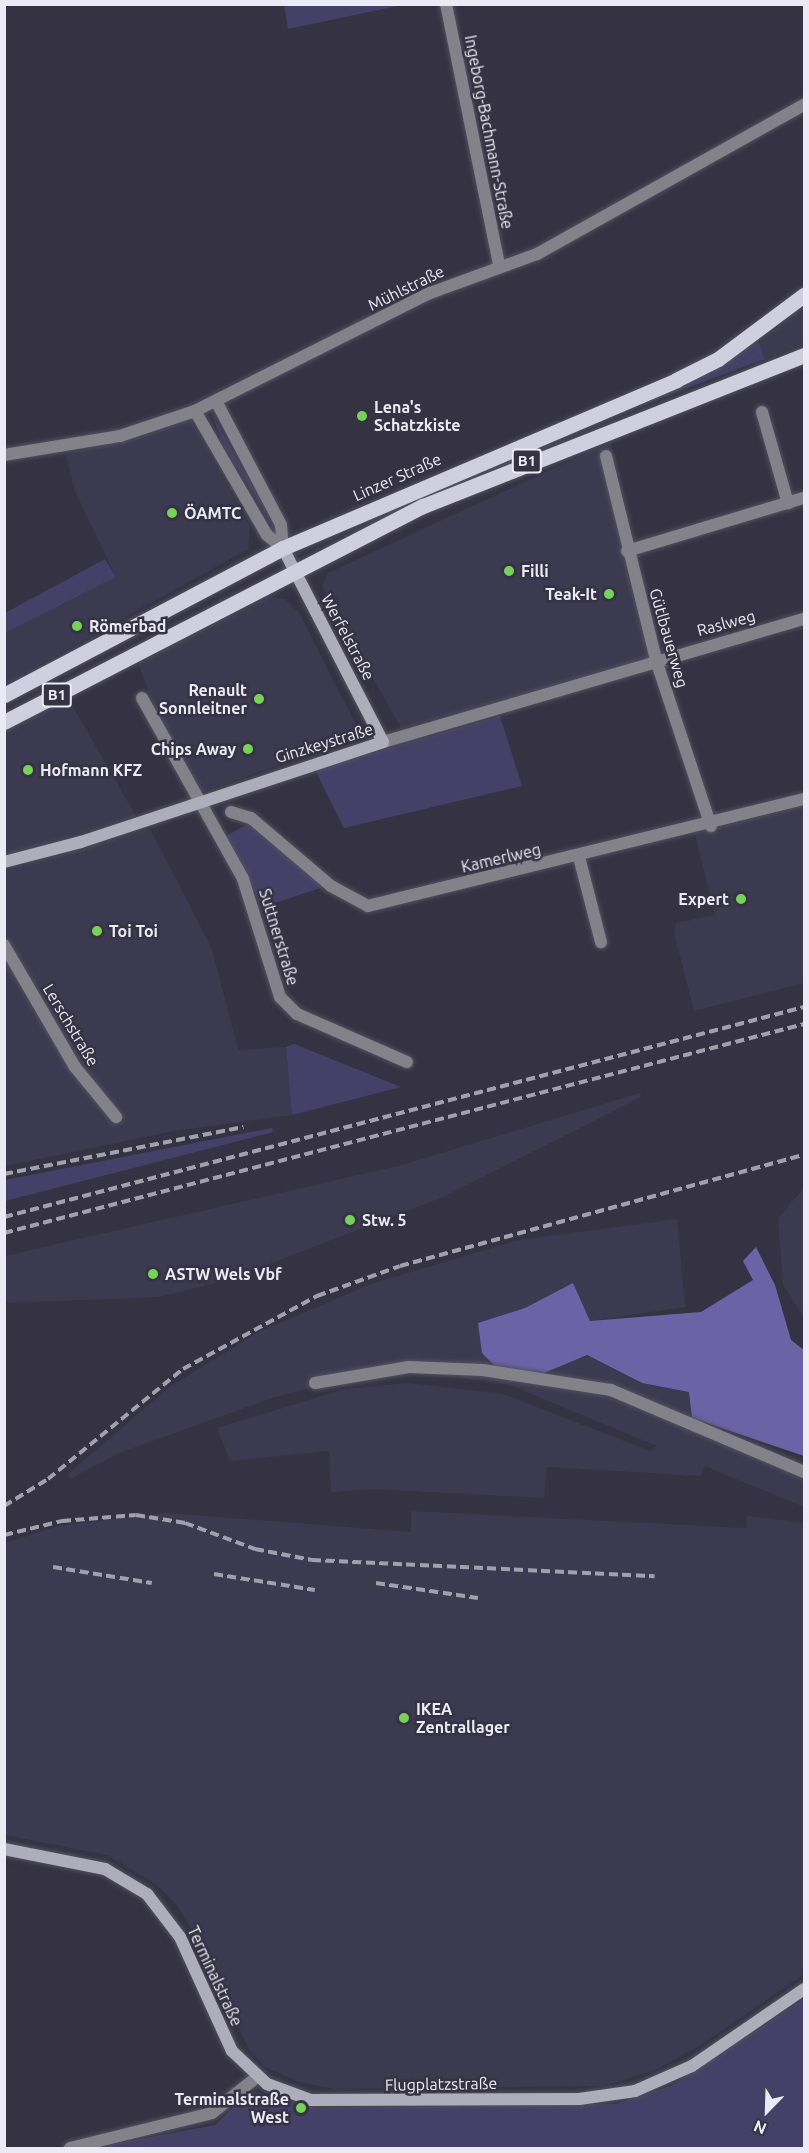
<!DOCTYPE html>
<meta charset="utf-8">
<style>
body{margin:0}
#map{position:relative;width:809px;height:2153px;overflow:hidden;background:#353343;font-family:Ubuntu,sans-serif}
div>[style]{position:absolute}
.built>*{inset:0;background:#3c3a50}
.green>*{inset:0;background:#454067}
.forest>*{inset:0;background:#6c63a7}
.roads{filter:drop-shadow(0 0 2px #52505f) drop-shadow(0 0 2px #52505f)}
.street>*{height:12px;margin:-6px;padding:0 6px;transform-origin:6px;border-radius:6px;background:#83828b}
.secondary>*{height:12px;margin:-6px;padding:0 6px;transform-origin:6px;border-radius:6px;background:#aeadbb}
.primary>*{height:15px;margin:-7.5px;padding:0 7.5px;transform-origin:7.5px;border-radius:7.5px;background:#d0cfe0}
.rail>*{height:4px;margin-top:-2px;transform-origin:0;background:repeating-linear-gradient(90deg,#a1a0ac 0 9px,transparent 0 13.5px)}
.dots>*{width:16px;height:16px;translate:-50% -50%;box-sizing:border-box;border:3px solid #353343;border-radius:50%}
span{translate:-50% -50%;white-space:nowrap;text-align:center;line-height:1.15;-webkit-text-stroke:5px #353343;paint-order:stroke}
.shield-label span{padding:2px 4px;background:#353343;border:2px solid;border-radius:4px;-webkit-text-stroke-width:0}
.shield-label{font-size:15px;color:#ecebf5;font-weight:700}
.street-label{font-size:16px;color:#ecebf5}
.poi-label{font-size:16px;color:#ecebf5;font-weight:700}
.left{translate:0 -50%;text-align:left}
.right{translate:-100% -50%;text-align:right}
.frame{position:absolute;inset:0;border:6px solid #ecebf5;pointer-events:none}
.north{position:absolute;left:737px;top:2081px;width:60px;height:60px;-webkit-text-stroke:4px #353343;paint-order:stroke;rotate:203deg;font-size:16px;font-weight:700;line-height:24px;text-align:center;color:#ecebf5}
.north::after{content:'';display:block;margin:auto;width:21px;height:27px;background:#ecebf5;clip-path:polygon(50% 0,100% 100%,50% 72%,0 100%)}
</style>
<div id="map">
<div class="built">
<div style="clip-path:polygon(804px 306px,804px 344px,765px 359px,759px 342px)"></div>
<div style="clip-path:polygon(190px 419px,250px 527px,248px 549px,5px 684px,5px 633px,116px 577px,74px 489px,66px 454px,138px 438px)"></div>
<div style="clip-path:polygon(611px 442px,631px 553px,663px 655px,401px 728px,322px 586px,328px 573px)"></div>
<div style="clip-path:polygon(269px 597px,285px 599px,299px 613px,362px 736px,202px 792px,157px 713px,138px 663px)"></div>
<div style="clip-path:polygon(68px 698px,136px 816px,5px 855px,5px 728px)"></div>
<div style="clip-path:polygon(804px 805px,804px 983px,694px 1011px,674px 933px,676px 923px,715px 915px,695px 834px)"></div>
<div style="clip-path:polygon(150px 829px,212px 949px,238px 1050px,286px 1047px,292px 1115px,173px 1131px,5px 1166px,4px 872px)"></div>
<div style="clip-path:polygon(640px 1093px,641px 1097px,443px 1197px,227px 1280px,159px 1297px,5px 1303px,5px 1256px,402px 1165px)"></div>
<div style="clip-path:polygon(804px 1188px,804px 1317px,783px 1285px,778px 1218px)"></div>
<div style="clip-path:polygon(677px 1219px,685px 1307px,590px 1321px,573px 1283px,525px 1308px,478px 1323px,537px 1376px,586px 1355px,641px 1383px,690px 1392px,692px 1418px,804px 1468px,804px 1507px,705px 1466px,700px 1476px,547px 1467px,544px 1498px,375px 1489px,331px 1492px,329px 1451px,230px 1461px,217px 1428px,344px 1389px,408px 1383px,503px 1394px,650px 1451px,657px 1446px,510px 1385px,429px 1373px,366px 1374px,275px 1397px,119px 1453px,70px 1479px,68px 1474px,171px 1386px,259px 1332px,371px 1284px,519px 1240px)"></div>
<div style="clip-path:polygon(411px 1511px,746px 1528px,747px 1516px,804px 1523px,804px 1974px,701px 2045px,653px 2071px,604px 2086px,334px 2089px,299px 2082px,265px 2067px,250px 2051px,195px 1936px,177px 1905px,157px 1885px,107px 1855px,5px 1835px,5px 1543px,59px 1526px,165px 1513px,411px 1532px)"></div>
</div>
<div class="green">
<div style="clip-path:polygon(284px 4px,402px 4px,402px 5px,288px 29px)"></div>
<div style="clip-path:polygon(759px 342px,765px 359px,602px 420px,669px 393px)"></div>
<div style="clip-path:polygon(211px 413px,260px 499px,276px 530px,226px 450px)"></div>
<div style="clip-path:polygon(105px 559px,116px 577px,5px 633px,5px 613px)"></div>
<div style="clip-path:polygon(500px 716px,522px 786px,344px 828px,315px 770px)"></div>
<div style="clip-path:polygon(250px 823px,323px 887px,263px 907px,226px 836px)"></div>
<div style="clip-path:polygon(294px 1044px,401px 1087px,292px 1115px,286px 1047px)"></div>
<div style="clip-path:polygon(272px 1128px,273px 1132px,5px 1201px,5px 1180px)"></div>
<div style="clip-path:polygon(804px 1999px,804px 2148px,93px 2148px,215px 2125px,250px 2091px,317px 2108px,617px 2104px,673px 2085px)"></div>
</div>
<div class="forest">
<div style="clip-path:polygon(756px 1247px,775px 1285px,791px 1340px,804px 1350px,804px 1456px,692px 1418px,689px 1392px,642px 1383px,587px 1355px,537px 1376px,496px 1367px,482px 1353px,478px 1323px,525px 1308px,573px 1283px,590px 1321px,701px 1312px,753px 1280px,743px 1261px)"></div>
</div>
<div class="roads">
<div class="street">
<div style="left:446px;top:4px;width:266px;rotate:78.5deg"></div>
<div style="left:216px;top:401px;width:140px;rotate:62.3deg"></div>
<div style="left:281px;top:525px;width:23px;rotate:85deg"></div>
<div style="left:195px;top:411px;width:143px;rotate:59.9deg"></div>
<div style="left:267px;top:535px;width:21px;rotate:39deg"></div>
<div style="left:762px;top:412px;width:95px;rotate:74.1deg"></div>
<div style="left:4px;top:455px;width:118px;rotate:-9.3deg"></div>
<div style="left:120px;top:436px;width:79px;rotate:-18.4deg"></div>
<div style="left:195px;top:411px;width:263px;rotate:-26.7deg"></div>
<div style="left:430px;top:293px;width:114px;rotate:-20deg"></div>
<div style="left:537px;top:254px;width:306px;rotate:-29.2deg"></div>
<div style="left:606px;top:456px;width:210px;rotate:76.2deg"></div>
<div style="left:656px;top:660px;width:175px;rotate:71.7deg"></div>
<div style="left:627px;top:551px;width:185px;rotate:-16.7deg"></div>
<div style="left:142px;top:698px;width:207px;rotate:60.8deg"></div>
<div style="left:243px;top:879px;width:124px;rotate:72.6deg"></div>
<div style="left:280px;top:997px;width:24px;rotate:45deg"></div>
<div style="left:297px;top:1014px;width:120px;rotate:23.6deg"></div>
<div style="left:383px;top:742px;width:439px;rotate:-16.3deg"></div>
<div style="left:231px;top:812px;width:21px;rotate:17deg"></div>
<div style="left:251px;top:818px;width:105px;rotate:40.4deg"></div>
<div style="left:331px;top:886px;width:42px;rotate:28.4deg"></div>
<div style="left:368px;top:906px;width:449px;rotate:-13.8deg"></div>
<div style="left:579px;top:857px;width:88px;rotate:75.5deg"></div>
<div style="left:4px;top:945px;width:141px;rotate:59.8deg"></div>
<div style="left:75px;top:1067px;width:65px;rotate:50.6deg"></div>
<div style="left:315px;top:1383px;width:95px;rotate:-9.7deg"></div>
<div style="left:409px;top:1367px;width:74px;rotate:2.3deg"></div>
<div style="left:483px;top:1370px;width:130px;rotate:8.9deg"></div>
<div style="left:611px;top:1390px;width:210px;rotate:23deg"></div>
<div style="left:70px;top:2148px;width:146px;rotate:-13.8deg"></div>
<div style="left:212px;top:2113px;width:58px;rotate:-38.7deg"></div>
</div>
<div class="secondary">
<div style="left:4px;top:862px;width:80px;rotate:-14.6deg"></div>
<div style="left:81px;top:842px;width:318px;rotate:-18.3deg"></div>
<div style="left:383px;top:742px;width:218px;rotate:-117.3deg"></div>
<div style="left:4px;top:1849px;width:103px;rotate:11.2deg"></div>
<div style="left:105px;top:1869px;width:49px;rotate:30.8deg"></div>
<div style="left:147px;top:1894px;width:54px;rotate:52.5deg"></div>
<div style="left:180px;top:1937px;width:125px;rotate:65.5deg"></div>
<div style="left:232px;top:2051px;width:48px;rotate:43.3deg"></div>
<div style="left:267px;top:2084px;width:47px;rotate:20deg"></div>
<div style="left:311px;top:2100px;width:268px;rotate:-0.2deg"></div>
<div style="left:579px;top:2099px;width:57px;rotate:-8.1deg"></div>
<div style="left:635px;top:2091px;width:62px;rotate:-23.7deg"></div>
<div style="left:692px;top:2066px;width:136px;rotate:-34.5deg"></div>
</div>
<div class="primary">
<div style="left:4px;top:695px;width:315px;rotate:-27.8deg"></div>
<div style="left:283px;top:548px;width:427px;rotate:-23.1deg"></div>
<div style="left:676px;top:380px;width:47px;rotate:-26.6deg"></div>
<div style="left:718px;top:359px;width:107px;rotate:-36.7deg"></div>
<div style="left:4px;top:722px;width:471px;rotate:-27.3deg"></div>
<div style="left:423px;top:506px;width:410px;rotate:-21.6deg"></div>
</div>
</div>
<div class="rail">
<div style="left:4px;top:1174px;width:244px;rotate:-11.1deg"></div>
<div style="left:4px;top:1217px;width:827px;rotate:-14.71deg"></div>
<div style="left:4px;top:1233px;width:827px;rotate:-14.64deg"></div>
<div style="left:4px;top:1506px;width:52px;rotate:-31.5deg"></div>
<div style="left:48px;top:1479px;width:174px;rotate:-39.2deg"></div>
<div style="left:183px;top:1369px;width:153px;rotate:-28.6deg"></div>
<div style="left:317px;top:1296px;width:88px;rotate:-19.9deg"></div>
<div style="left:400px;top:1266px;width:419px;rotate:-15.4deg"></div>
<div style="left:4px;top:1535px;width:60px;rotate:-13.6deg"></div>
<div style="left:62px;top:1521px;width:74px;rotate:-4.6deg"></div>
<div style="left:136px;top:1515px;width:50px;rotate:9.3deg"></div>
<div style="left:185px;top:1523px;width:75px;rotate:20.4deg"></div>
<div style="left:255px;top:1549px;width:58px;rotate:10.9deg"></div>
<div style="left:312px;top:1560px;width:343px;rotate:2.7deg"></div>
<div style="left:53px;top:1567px;width:100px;rotate:9.2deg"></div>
<div style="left:214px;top:1574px;width:102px;rotate:9deg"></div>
<div style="left:376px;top:1583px;width:103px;rotate:8.4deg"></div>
</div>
<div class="dots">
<div style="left:362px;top:416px;background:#77d259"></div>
<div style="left:172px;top:513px;background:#77d259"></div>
<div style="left:509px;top:571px;background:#77d259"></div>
<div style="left:609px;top:594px;background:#77d259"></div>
<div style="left:77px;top:626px;background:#77d259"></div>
<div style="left:259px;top:699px;background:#77d259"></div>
<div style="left:248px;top:749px;background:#77d259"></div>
<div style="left:28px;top:770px;background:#77d259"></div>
<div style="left:741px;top:899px;background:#77d259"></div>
<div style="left:97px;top:931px;background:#77d259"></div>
<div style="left:350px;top:1220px;background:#77d259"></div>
<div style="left:153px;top:1274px;background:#77d259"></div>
<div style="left:404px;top:1718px;background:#77d259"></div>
<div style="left:301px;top:2108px;background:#77d259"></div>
</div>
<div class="shield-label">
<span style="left:527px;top:461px">B1</span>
<span style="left:57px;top:695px">B1</span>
</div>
<div class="street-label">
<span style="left:489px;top:132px;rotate:79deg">Ingeborg-Bachmann-Straße</span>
<span style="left:406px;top:288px;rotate:-26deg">Mühlstraße</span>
<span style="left:397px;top:477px;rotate:-24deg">Linzer Straße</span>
<span style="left:726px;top:623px;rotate:-15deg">Raslweg</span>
<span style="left:348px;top:637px;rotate:62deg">Werfelstraße</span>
<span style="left:669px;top:638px;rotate:74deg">Gütlbauerweg</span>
<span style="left:324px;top:743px;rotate:-17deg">Ginzkeystraße</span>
<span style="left:501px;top:858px;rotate:-13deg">Kamerlweg</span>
<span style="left:279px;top:937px;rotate:73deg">Suttnerstraße</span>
<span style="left:71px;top:1025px;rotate:59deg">Lerschstraße</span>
<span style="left:215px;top:1976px;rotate:65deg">Terminalstraße</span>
<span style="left:441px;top:2084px;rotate:-1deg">Flugplatzstraße</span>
</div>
<div class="poi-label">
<span class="left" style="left:374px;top:416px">Lena's<br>Schatzkiste</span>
<span class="left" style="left:184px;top:513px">ÖAMTC</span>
<span class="left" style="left:521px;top:571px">Filli</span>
<span class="right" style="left:597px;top:594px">Teak-It</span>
<span class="left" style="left:89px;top:626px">Römerbad</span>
<span class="right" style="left:247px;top:699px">Renault<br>Sonnleitner</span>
<span class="right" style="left:236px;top:749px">Chips Away</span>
<span class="left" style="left:40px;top:770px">Hofmann KFZ</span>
<span class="right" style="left:729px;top:899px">Expert</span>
<span class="left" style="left:109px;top:931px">Toi Toi</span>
<span class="left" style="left:362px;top:1220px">Stw. 5</span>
<span class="left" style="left:165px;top:1274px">ASTW Wels Vbf</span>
<span class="left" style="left:416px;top:1718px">IKEA<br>Zentrallager</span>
<span class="right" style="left:289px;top:2108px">Terminalstraße<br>West</span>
</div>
<div class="frame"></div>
<div class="north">N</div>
</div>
